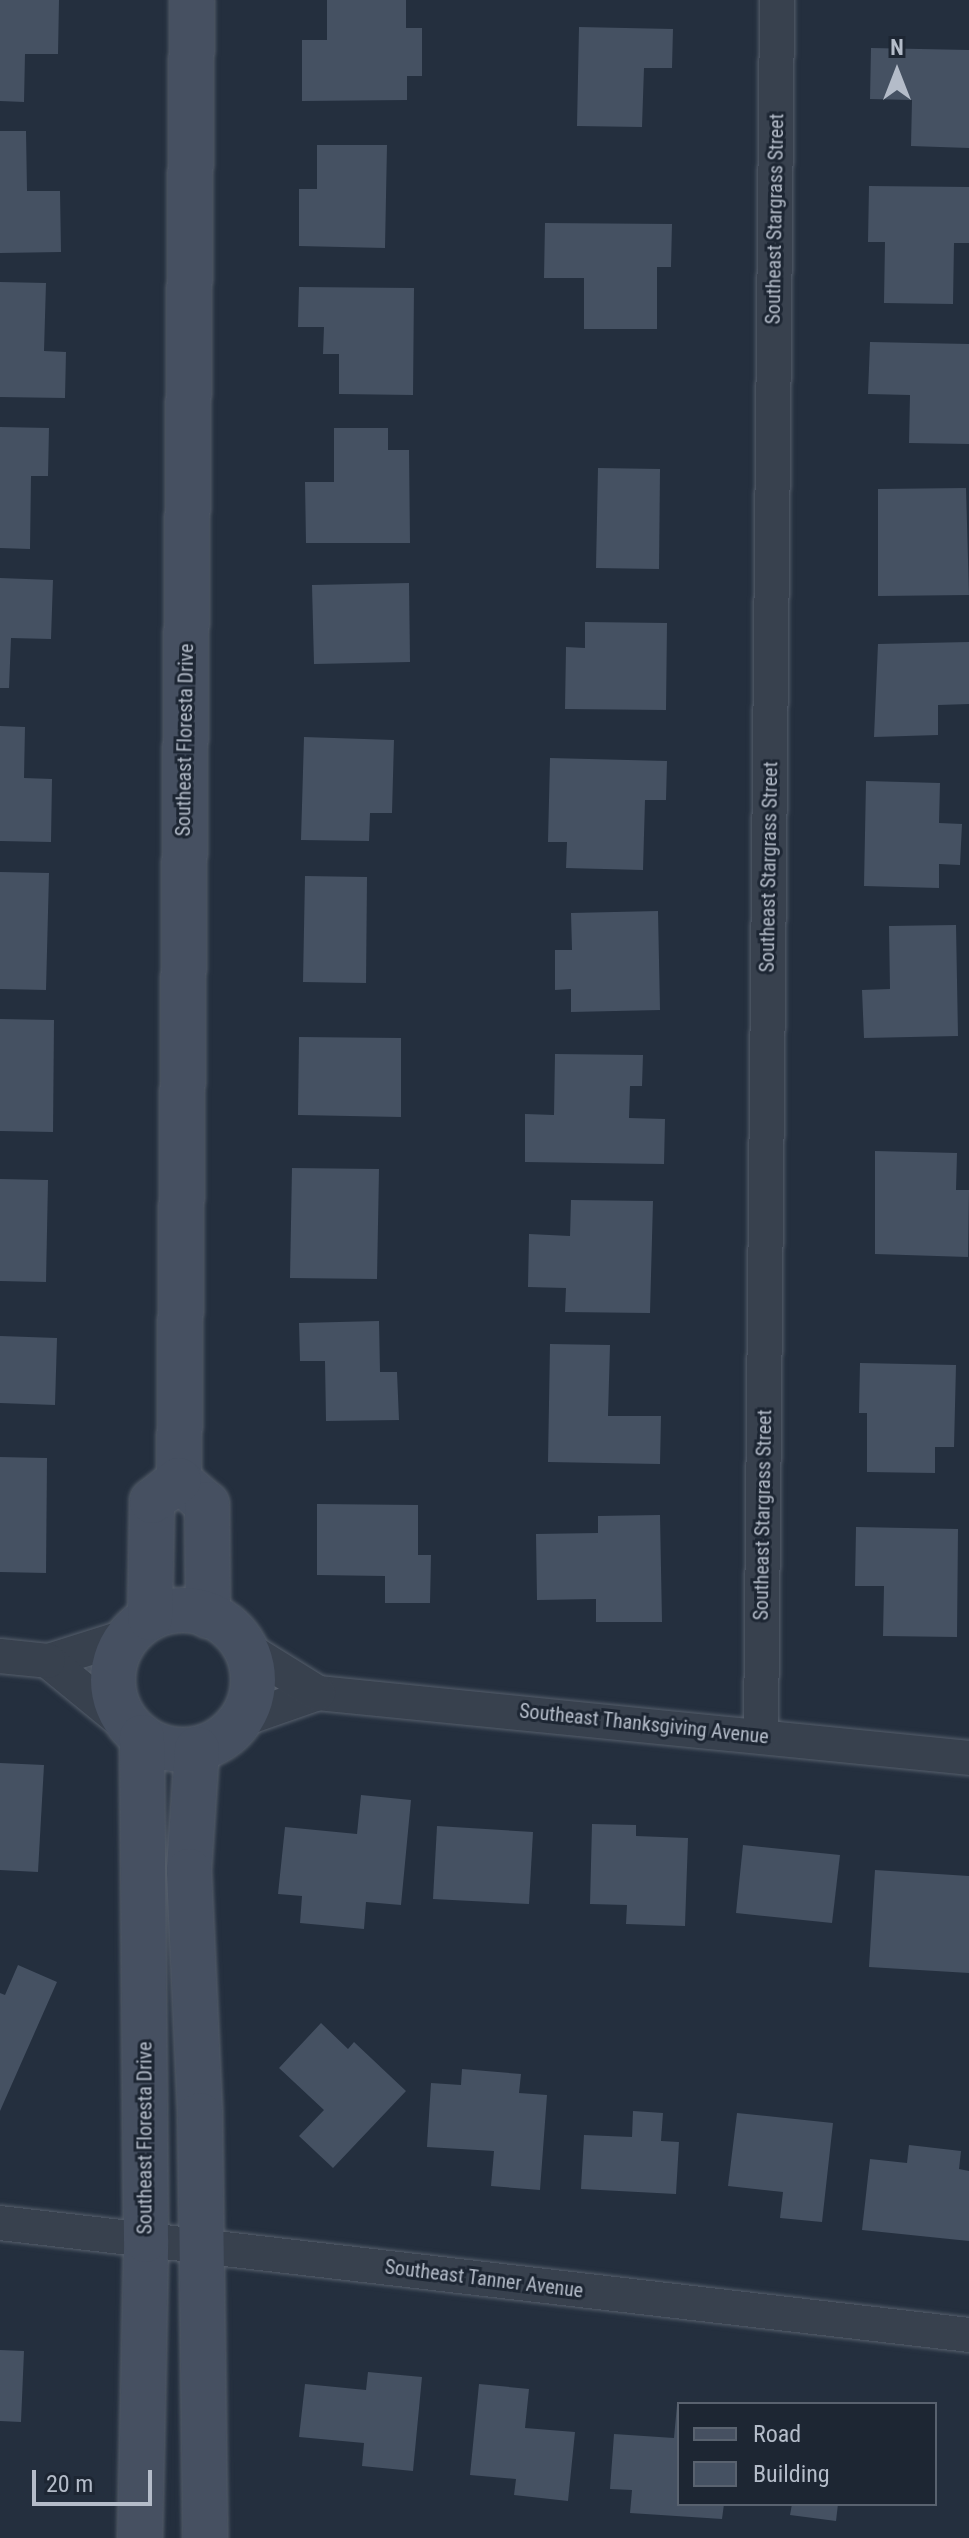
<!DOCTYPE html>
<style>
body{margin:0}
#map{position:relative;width:969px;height:2538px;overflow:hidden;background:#242f3e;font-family:"Roboto Condensed",sans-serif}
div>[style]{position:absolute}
.building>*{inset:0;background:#455162}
.roads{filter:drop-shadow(0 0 2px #565f6c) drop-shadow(0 0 2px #565f6c)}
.street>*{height:34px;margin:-17px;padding:0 17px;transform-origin:17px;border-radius:17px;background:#38414e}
.secondary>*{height:44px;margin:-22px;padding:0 22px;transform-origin:22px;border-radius:22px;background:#465061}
.secondary>.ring{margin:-22px;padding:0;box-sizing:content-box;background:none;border:44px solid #465061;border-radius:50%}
span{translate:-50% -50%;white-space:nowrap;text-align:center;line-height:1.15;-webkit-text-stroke:6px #1d2633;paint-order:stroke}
.street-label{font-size:20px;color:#b4bcc9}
.legend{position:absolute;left:677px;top:2402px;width:260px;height:104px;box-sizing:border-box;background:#1d2633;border:2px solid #59626f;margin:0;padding:10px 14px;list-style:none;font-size:24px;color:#b4bcc9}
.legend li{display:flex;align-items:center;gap:16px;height:40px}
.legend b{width:40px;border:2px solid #59626f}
.north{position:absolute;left:857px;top:32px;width:80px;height:80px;-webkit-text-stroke:6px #1d2633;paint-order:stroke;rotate:0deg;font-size:22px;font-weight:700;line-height:32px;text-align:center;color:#b4bcc9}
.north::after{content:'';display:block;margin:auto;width:28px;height:36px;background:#b4bcc9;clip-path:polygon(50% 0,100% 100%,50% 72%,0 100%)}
.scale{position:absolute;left:32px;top:2470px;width:120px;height:36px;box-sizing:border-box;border:4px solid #b4bcc9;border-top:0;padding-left:10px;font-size:24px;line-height:28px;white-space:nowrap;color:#b4bcc9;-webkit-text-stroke:6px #1d2633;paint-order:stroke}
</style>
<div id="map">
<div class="building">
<div style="clip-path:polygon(0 0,59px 0,58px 54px,25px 54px,24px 102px,0 101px)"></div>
<div style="clip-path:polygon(327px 0,406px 0,406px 28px,422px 28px,422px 76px,407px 76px,407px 100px,302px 101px,302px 40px,327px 40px)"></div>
<div style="clip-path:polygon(579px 27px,673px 29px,672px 68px,644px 68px,642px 127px,577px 126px)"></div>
<div style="clip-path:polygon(871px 48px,969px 50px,969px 148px,911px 146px,912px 100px,870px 99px)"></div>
<div style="clip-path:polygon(0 131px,26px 131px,27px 191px,60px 191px,61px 252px,0 253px)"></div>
<div style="clip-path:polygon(317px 145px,387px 145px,385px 248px,299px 246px,299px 189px,317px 189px)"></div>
<div style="clip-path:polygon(869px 186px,969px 187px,969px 243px,954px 243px,953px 304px,884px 303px,885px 242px,868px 242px)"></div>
<div style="clip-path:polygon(545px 223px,672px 224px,671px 267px,657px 267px,657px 329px,584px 329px,584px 278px,544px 278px)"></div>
<div style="clip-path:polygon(0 282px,46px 283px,44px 351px,66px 352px,65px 398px,0 397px)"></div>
<div style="clip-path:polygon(299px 287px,414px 288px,413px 395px,339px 394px,339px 354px,323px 354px,324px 327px,298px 327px)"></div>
<div style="clip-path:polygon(870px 342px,969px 344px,969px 444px,909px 443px,910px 395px,868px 394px)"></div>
<div style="clip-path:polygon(0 427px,49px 428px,48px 476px,31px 476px,30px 549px,0 548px)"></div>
<div style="clip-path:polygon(334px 428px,388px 428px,388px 450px,409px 450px,410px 543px,306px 543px,305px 482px,334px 482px)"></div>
<div style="clip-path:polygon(598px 468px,660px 469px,659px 569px,596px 568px)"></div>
<div style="clip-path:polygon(966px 488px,969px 595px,878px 596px,878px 489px)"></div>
<div style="clip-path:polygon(0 578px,53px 580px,51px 639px,11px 638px,9px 688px,0 688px)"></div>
<div style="clip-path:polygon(409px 583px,410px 662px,314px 664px,312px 585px)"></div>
<div style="clip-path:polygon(585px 622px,667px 623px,666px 710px,565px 709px,566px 647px,585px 648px)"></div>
<div style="clip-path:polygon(969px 642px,969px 704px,938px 705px,938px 735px,874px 737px,878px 644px)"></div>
<div style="clip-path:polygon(0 726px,25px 727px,24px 778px,52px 779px,51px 842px,0 841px)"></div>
<div style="clip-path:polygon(304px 737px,394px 740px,392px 813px,370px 813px,369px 841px,301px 840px)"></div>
<div style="clip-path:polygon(550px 758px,667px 761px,666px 800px,645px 800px,643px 870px,566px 868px,567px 842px,548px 842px)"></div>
<div style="clip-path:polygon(866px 781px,940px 783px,939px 823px,962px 824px,960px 865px,939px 864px,939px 888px,864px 886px)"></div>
<div style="clip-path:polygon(0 872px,49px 873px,46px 990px,0 989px)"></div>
<div style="clip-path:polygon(305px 876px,367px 877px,366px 983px,303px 982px)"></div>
<div style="clip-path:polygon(658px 911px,660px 1010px,571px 1012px,571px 989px,555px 990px,555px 950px,572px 950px,571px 913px)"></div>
<div style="clip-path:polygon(956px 925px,958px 1036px,864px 1038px,862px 990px,890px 989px,889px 926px)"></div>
<div style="clip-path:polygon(0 1019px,54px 1020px,53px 1132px,0 1131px)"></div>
<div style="clip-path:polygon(299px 1037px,401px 1038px,401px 1117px,298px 1115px)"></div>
<div style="clip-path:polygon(555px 1054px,643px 1055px,642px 1086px,630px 1086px,629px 1118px,665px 1119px,664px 1164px,525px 1162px,525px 1114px,554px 1115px)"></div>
<div style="clip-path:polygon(875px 1151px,957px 1153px,956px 1190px,969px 1190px,968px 1257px,875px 1254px)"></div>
<div style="clip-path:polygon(292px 1168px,379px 1169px,377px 1279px,290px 1278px)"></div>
<div style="clip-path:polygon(0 1179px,48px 1180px,46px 1282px,0 1281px)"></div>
<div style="clip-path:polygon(571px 1200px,653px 1201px,650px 1313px,565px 1312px,566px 1288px,528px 1287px,529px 1234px,570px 1236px)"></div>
<div style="clip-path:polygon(379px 1321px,380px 1372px,397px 1372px,399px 1420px,326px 1421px,325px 1361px,300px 1361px,299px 1323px)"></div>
<div style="clip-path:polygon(0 1336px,57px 1338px,55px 1405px,0 1403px)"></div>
<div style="clip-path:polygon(550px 1344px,610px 1345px,608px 1416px,661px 1416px,660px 1464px,548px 1462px)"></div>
<div style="clip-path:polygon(860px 1363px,956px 1365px,954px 1447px,935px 1447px,935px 1473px,867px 1472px,867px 1413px,859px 1413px)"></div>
<div style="clip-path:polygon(0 1457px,47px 1458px,46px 1573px,0 1572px)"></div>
<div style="clip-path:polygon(317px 1504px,418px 1505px,418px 1555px,431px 1555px,430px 1603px,385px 1603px,385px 1576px,317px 1575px)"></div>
<div style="clip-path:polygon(660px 1515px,662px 1622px,596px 1622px,596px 1599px,537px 1600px,536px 1534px,598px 1533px,598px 1516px)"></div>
<div style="clip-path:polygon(856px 1527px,958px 1529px,957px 1637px,883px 1636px,884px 1586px,855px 1586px)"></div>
<div style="clip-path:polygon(0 1763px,44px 1765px,38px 1872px,0 1870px)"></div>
<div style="clip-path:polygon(361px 1795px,411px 1800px,401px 1905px,366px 1902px,364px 1929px,300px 1923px,302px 1896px,278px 1894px,285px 1827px,357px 1834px)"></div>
<div style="clip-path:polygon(592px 1824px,636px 1825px,636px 1836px,688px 1838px,685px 1926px,626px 1924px,627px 1905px,590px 1904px)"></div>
<div style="clip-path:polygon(437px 1826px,533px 1832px,529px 1904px,433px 1899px)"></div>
<div style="clip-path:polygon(743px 1845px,840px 1855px,832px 1923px,736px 1913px)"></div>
<div style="clip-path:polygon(875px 1870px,969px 1876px,969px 1973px,869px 1967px)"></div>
<div style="clip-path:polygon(18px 1965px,57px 1982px,0 2111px,0 1993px,5px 1995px)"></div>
<div style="clip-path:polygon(321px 2023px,348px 2049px,354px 2042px,406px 2091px,333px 2168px,299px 2136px,324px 2110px,279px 2068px)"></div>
<div style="clip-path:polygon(462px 2069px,521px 2074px,519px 2093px,547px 2095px,540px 2190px,491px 2186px,494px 2151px,427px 2147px,431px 2083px,461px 2085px)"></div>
<div style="clip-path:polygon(633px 2111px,663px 2113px,661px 2141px,679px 2142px,676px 2194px,581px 2189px,584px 2135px,632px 2137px)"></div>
<div style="clip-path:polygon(737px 2113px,833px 2123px,822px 2222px,780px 2218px,783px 2192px,728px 2186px)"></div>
<div style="clip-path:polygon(909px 2145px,961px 2151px,959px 2169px,969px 2171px,969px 2241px,862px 2230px,870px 2159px,907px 2163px)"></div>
<div style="clip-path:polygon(0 2350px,24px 2351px,21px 2422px,0 2421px)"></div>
<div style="clip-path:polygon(368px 2372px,422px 2377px,413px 2471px,362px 2466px,364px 2443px,299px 2437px,305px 2384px,366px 2390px)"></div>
<div style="clip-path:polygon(479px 2384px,529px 2389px,525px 2428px,575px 2432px,568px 2501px,514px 2495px,516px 2479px,470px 2475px)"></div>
<div style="clip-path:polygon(677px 2405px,679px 2504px,724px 2504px,722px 2519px,630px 2513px,632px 2490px,610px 2489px,614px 2434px,674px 2438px)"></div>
<div style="clip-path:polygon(792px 2504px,838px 2504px,836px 2521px,790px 2515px)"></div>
</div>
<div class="roads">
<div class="street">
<div style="left:128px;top:1636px;width:84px;rotate:162.6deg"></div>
<div style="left:48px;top:1661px;width:107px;rotate:39.3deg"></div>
<div style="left:0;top:1656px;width:48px;rotate:5.9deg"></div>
<div style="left:318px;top:1693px;width:654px;rotate:5.7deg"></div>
<div style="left:241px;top:1720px;width:82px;rotate:-19.3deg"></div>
<div style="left:318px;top:1693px;width:84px;rotate:-148.2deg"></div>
<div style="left:761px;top:1735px;width:1735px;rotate:-89.47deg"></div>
<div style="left:0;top:2223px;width:975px;rotate:6.59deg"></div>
</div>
<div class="secondary">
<div style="left:192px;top:0;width:1480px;rotate:90.5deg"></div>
<div style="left:179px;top:1480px;width:37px;rotate:41deg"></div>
<div style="left:207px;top:1504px;width:112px;rotate:89.5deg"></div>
<div class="ring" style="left:113px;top:1610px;width:96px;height:96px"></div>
<div style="left:150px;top:1618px;width:117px;rotate:-89deg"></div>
<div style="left:152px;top:1501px;width:34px;rotate:-38deg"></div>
<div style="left:197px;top:1749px;width:122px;rotate:93.8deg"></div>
<div style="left:189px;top:1871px;width:244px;rotate:87.4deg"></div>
<div style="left:200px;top:2115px;width:423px;rotate:89.3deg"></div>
<div style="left:140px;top:2538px;width:298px;rotate:-88.8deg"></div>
<div style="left:146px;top:2240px;width:503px;rotate:-90.46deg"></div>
</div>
</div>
<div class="street-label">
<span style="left:775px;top:219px;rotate:-89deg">Southeast Stargrass Street</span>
<span style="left:185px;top:740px;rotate:-89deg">Southeast Floresta Drive</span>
<span style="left:769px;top:867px;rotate:-89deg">Southeast Stargrass Street</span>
<span style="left:763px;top:1515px;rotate:-89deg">Southeast Stargrass Street</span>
<span style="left:644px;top:1724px;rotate:6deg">Southeast Thanksgiving Avenue</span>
<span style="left:145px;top:2138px;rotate:-90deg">Southeast Floresta Drive</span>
<span style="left:484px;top:2279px;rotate:7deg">Southeast Tanner Avenue</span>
</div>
<ul class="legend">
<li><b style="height:10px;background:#465061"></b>Road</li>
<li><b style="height:22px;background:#455162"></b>Building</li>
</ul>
<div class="north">N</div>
<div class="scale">20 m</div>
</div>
